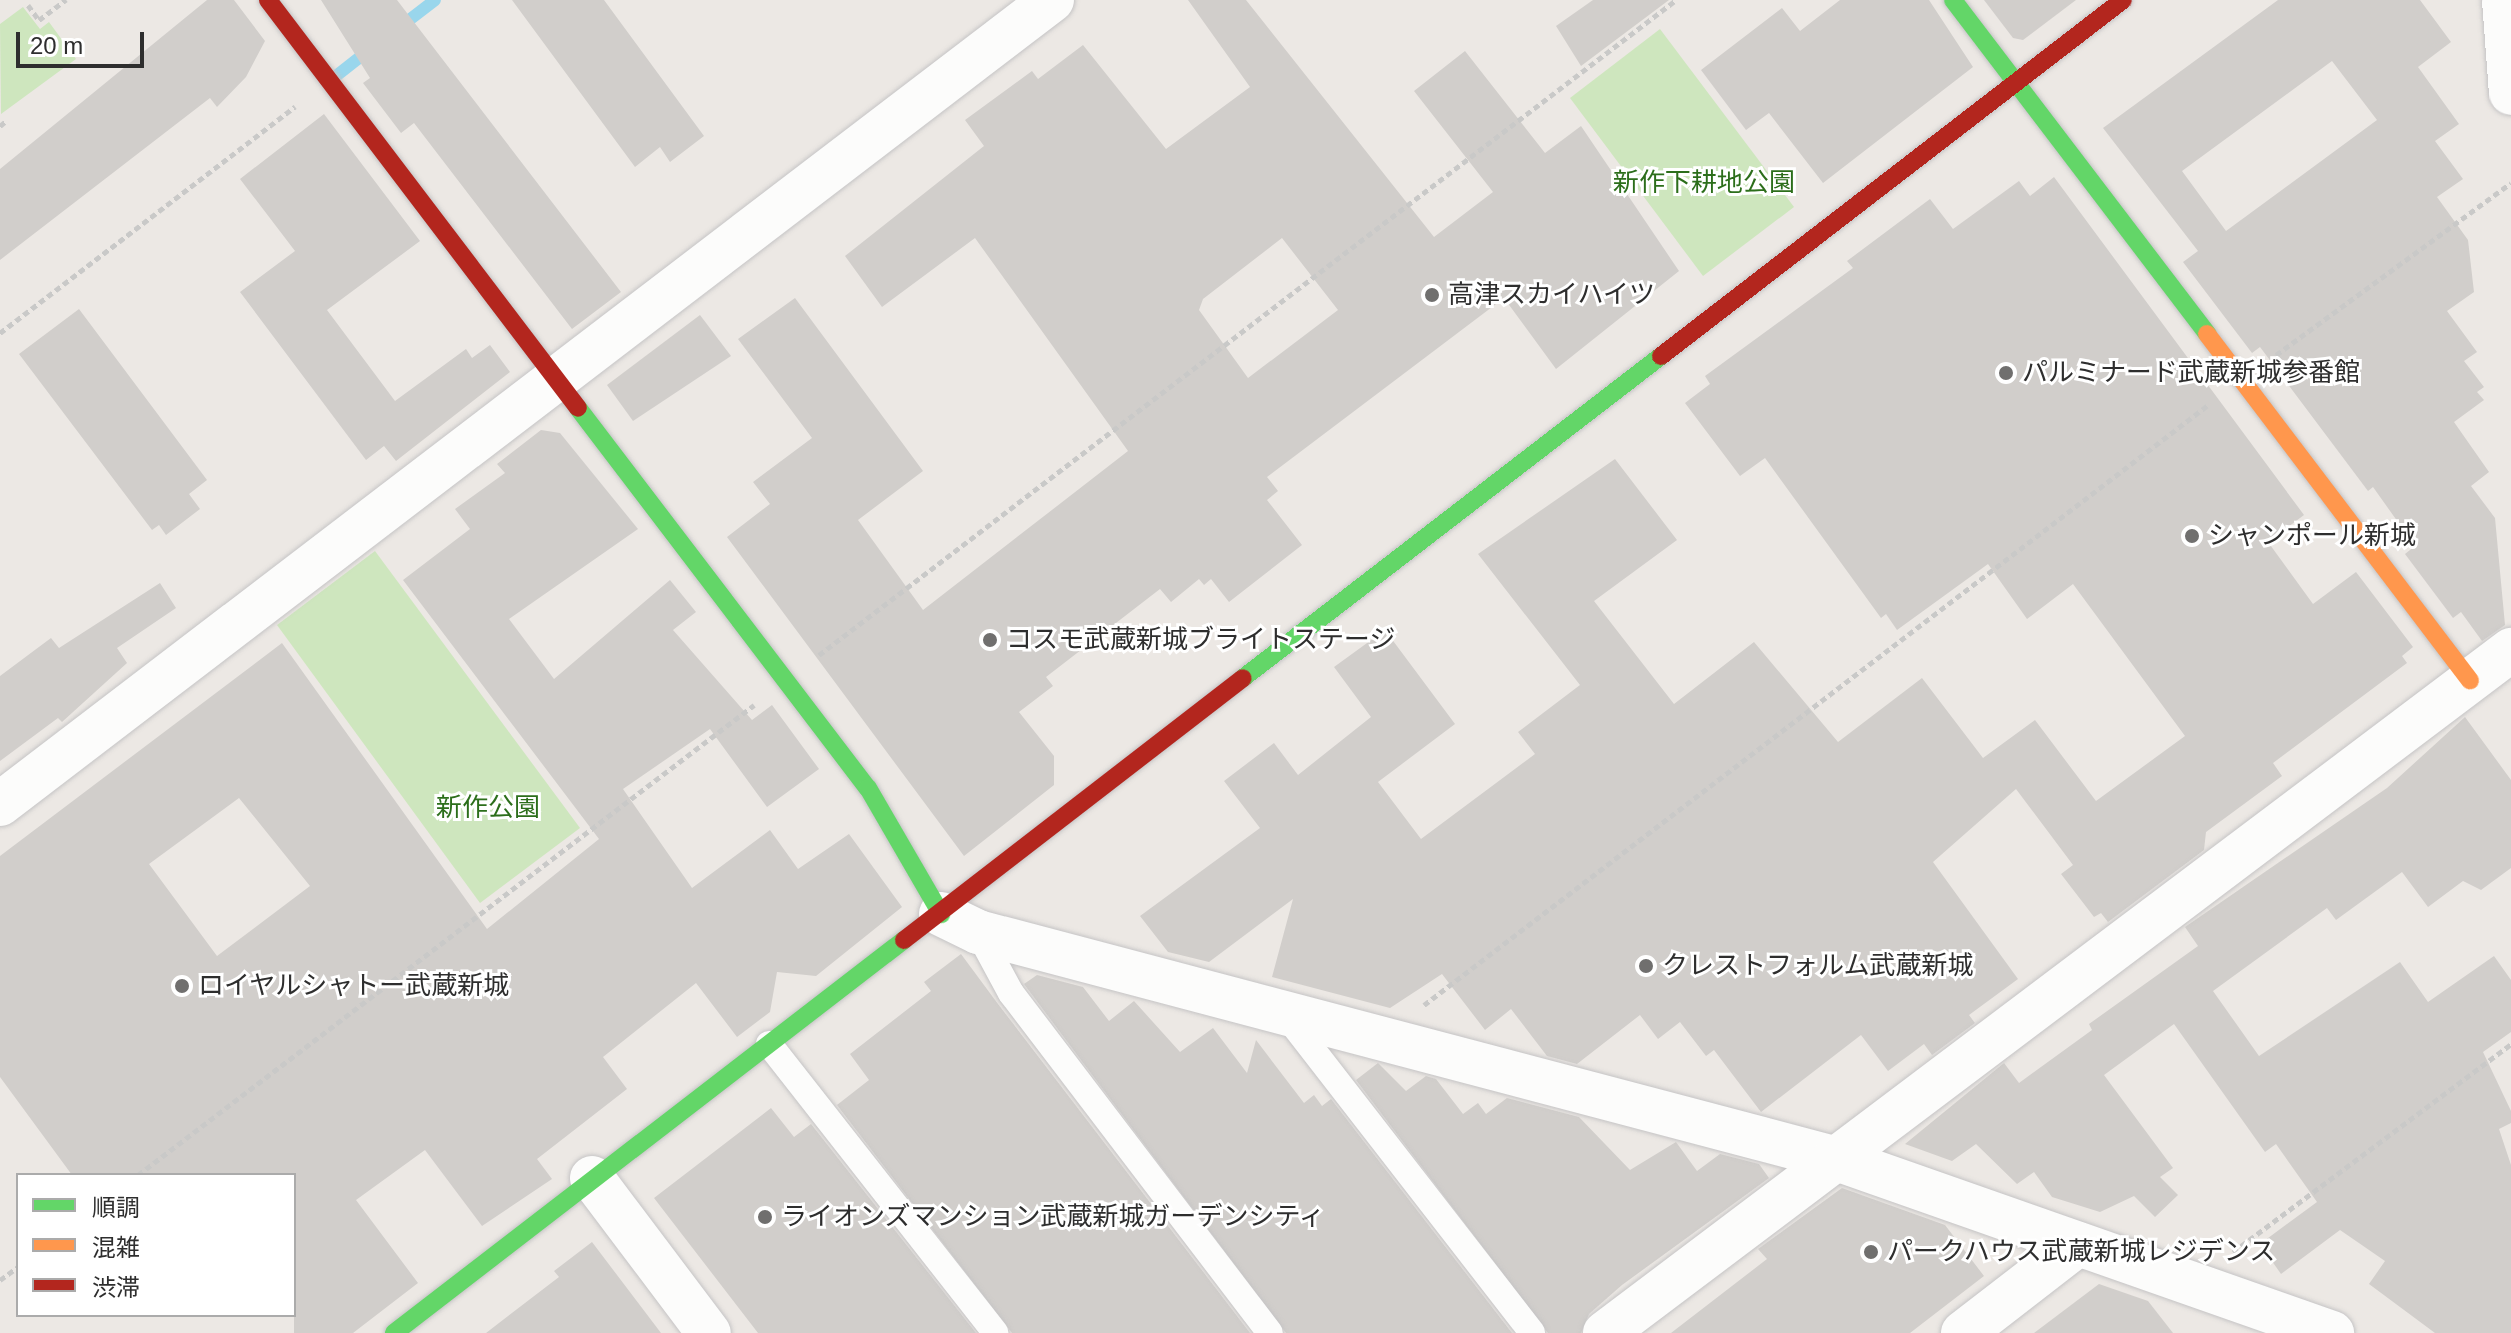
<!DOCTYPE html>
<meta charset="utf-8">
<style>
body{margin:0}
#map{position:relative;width:2511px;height:1333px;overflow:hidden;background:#ece8e4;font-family:Arial,"Noto Sans JP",sans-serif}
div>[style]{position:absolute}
.green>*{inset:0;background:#cee6be}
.stream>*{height:12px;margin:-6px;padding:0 6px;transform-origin:6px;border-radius:6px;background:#99d6ec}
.building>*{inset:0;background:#d1cecb}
.path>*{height:5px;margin-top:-2.5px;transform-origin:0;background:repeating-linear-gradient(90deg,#c9c9c8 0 6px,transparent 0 10px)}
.roads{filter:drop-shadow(0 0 2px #c5c4c5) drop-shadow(0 0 2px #c5c4c5)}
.lane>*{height:26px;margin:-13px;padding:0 13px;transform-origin:13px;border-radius:13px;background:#fcfcfb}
.street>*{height:44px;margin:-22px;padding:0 22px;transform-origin:22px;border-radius:22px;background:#fcfcfb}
.fast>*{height:18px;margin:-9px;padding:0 9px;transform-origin:9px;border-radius:9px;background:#63d668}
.slow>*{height:18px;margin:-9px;padding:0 9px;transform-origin:9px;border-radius:9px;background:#ff974d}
.jam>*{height:18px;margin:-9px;padding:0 9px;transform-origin:9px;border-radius:9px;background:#b3261e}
.dots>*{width:22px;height:22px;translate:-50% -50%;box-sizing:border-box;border:4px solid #fff;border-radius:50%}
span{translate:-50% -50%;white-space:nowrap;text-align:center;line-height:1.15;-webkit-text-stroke:6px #fff;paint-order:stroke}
.park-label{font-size:26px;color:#2c6e1b}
.poi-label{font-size:26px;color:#2e2e2e}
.left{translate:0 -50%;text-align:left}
.legend{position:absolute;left:16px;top:1173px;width:280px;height:144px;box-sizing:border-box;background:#fff;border:2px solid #ababab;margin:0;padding:10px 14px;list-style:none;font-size:24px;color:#2e2e2e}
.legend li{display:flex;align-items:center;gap:16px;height:40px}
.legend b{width:40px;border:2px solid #ababab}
.scale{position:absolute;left:16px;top:32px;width:128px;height:36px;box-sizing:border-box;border:4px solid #2e2e2e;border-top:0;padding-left:10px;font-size:24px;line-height:28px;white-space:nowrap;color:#2e2e2e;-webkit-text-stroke:6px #fff;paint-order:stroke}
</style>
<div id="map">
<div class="green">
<div style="clip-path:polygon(23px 7px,40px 29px,49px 22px,76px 59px,1px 114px,0 24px)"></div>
<div style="clip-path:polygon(1660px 29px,1794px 207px,1703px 276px,1570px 98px)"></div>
<div style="clip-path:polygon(375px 551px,580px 828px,480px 903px,277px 625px)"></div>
</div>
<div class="stream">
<div style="left:400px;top:27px;width:44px;rotate:-37.6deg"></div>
<div style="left:336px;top:76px;width:42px;rotate:-38.2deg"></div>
</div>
<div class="building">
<div style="clip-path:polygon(207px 0,234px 0,265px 41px,246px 77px,217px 107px,210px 98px,0 260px,0 169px)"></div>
<div style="clip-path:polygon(321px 0,397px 0,621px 292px,572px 329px,414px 123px,401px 133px,363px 83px,370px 78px)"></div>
<div style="clip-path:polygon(512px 0,604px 0,704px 136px,670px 162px,660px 147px,635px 167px)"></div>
<div style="clip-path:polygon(evenodd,1188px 0,1246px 0,1434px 237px,1493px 192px,1414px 91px,1465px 51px,1545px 153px,1581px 126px,1679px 271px,1556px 369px,1504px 298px,1267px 477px,1278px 491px,1267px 500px,1302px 545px,1229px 602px,1211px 579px,1204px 585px,1199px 579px,1171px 602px,1160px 589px,1046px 677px,1053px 686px,1019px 712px,1054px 756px,1054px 785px,964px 856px,727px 537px,770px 504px,753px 482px,812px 438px,738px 339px,795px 298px,923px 471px,858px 520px,923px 610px,1128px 451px,975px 238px,882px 307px,845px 256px,984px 146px,965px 120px,1032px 71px,1038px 79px,1083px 45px,1166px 149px,1250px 87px,1188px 0,1282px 238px,1338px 310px,1248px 378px,1199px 310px,1203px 299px,1282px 238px)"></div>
<div style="clip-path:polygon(1593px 0,1669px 0,1581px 66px,1556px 26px)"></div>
<div style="clip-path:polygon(1840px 0,1929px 0,1973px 67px,1823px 183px,1769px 113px,1746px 130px,1701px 70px,1782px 8px,1800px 31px)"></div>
<div style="clip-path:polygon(1984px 0,2076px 0,2023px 40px,2013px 38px)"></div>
<div style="clip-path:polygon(evenodd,2278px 0,2420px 0,2451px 42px,2418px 67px,2459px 124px,2435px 141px,2463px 179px,2437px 197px,2468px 240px,2474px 292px,2447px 311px,2477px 352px,2464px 361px,2484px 387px,2477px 392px,2484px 400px,2454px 422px,2489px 472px,2471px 486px,2495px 518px,2505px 625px,2482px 641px,2461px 612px,2453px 618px,2405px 554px,2415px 546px,2373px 487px,2368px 491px,2260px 347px,2252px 353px,2183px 262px,2198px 251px,2103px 128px,2278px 0,2332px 61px,2377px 120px,2226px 231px,2182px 171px,2332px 61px)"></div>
<div style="clip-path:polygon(324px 114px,420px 241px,327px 310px,395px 401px,466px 349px,472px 358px,490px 345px,510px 372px,396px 461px,384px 446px,366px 460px,240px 292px,295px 251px,240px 179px)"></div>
<div style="clip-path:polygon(2054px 177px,2304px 515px,2268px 542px,2313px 604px,2356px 572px,2413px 647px,2402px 656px,2407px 663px,2273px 763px,2282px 776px,2206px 832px,2204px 850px,2108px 922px,2101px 913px,2094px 917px,2061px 874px,2073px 865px,2016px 789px,1933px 862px,2018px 979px,1969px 1015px,1975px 1023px,1932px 1055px,1924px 1044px,1888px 1071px,1861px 1035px,1761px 1112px,1714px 1050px,1706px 1056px,1680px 1022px,1658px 1039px,1640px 1015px,1577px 1064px,1547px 1056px,1511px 1009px,1485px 1030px,1442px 974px,1390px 1008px,1272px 977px,1293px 899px,1209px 962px,1168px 952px,1140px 916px,1260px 828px,1224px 781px,1274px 743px,1298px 775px,1371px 717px,1334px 667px,1385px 630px,1455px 724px,1378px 782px,1421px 839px,1535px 754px,1518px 732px,1580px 685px,1478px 554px,1615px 459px,1677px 540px,1594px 601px,1674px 704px,1754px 642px,1838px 742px,1922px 678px,1983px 758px,2035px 720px,2096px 801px,2185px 736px,2073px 584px,2027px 619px,1988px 564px,1897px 630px,1886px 614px,1881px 618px,1765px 458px,1740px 476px,1685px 403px,1710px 384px,1705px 376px,1853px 268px,1847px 261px,1930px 199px,1953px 229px,2019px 181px,2030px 196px)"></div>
<div style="clip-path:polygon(79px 309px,207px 480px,189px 494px,200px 509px,166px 535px,159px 525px,152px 530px,19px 354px)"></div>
<div style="clip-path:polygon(700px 315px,731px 356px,633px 421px,607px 385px)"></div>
<div style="clip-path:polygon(evenodd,541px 430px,560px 433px,638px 529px,509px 619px,554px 679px,670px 580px,696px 612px,673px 630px,752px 720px,772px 705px,819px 769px,767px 807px,710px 729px,623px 789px,692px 888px,770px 830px,798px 869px,849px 834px,902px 907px,816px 976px,777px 972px,770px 1012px,737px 1037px,696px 983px,603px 1057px,627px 1089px,537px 1159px,552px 1179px,482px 1226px,425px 1150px,356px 1200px,418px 1283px,353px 1333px,294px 1333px,294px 1175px,72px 1175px,0 1077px,0 856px,282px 643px,487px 929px,599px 839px,403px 580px,470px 529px,455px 509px,505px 473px,497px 464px,541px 430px,239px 798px,310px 886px,217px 956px,149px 864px,239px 798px)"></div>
<div style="clip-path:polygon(160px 583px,176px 608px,117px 648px,127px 663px,62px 722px,58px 718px,0 761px,0 676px,51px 638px,59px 648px)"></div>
<div style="clip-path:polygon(2465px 717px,2511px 780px,2511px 868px,2481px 890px,2463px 881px,2428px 907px,2402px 872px,2336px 920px,2327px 908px,2213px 991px,2259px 1056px,2400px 962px,2428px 1002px,2494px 956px,2511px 980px,2511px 1032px,2483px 1052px,2511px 1111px,2511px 1123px,2499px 1129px,2511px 1165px,2511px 1333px,2435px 1333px,2369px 1284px,2385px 1261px,2340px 1230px,2281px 1274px,2260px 1244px,2317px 1202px,2276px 1144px,2265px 1152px,2174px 1024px,2104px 1075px,2173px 1168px,2160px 1177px,2178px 1195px,2155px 1217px,2134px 1196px,2100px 1212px,2052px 1197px,2034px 1172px,2017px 1184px,1976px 1144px,1952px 1161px,1905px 1144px,2004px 1063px,2019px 1083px,2092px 1030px,2089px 1024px,2198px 946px,2185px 927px,2387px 788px)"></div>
<div style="clip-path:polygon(961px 954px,998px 1004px,1250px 1333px,1012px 1333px,837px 1105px,869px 1080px,850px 1054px,931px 991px,924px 982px)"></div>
<div style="clip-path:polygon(1037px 975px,1083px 987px,1109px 1021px,1134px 1001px,1180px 1052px,1213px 1028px,1247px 1073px,1256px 1040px,1304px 1103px,1314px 1095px,1322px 1106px,1331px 1099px,1512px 1333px,1286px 1333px,1024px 984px)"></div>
<div style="clip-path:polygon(1378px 1063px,1406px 1091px,1426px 1076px,1436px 1079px,1463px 1114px,1478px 1103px,1486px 1114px,1507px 1098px,1579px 1117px,1630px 1170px,1676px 1142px,1697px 1171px,1720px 1154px,1759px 1164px,1769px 1178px,1622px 1285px,1589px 1314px,1581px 1333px,1548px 1333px,1356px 1080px)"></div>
<div style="clip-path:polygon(771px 1108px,794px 1137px,811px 1124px,976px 1333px,758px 1333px,654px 1198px)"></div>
<div style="clip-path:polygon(1842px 1188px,1945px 1225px,1984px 1276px,1910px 1333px,1671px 1333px,1767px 1259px,1758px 1249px)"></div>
<div style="clip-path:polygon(592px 1242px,661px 1333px,486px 1333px,559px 1277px,554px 1271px)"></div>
<div style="clip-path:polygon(2099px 1284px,2148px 1301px,2173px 1333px,2034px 1333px)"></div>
</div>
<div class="path">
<div style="left:28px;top:5px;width:19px;rotate:54deg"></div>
<div style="left:39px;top:20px;width:34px;rotate:-37deg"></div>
<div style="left:0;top:126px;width:8px;rotate:-40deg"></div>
<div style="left:0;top:333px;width:372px;rotate:-37.5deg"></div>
<div style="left:2276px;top:355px;width:291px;rotate:-36.2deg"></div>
<div style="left:819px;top:655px;width:1079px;rotate:-37.39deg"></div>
<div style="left:1424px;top:1005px;width:986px;rotate:-37.42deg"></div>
<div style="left:138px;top:1175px;width:775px;rotate:-37.34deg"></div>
<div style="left:2233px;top:1252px;width:347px;rotate:-36.8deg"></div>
<div style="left:0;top:1280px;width:22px;rotate:-36deg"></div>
</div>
<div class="roads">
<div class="lane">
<div style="left:978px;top:932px;width:69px;rotate:61.6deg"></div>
<div style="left:1011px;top:993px;width:427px;rotate:52.7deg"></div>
<div style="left:1285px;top:1014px;width:403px;rotate:52.2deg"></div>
<div style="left:769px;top:1044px;width:367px;rotate:51.9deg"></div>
</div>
<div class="street">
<div style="left:2504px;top:0;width:93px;rotate:85.7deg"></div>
<div style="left:0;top:804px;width:1324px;rotate:-37.39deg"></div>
<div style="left:941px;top:914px;width:41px;rotate:25.9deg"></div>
<div style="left:978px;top:932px;width:885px;rotate:14.79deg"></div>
<div style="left:1834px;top:1158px;width:528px;rotate:19.36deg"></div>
<div style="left:592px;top:1178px;width:194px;rotate:53deg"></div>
<div style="left:1605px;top:1333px;width:1135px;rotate:-37.01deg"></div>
<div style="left:1963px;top:1333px;width:145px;rotate:-37.7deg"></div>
</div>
<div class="fast">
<div style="left:1953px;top:0;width:420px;rotate:52.7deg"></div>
<div style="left:578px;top:408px;width:478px;rotate:52.7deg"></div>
<div style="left:868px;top:788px;width:146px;rotate:59.9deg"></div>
<div style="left:1243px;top:678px;width:528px;rotate:-37.61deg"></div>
<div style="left:394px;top:1333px;width:644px;rotate:-37.62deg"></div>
</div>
<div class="slow">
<div style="left:2207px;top:334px;width:435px;rotate:52.8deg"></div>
</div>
<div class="jam">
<div style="left:268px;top:0;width:512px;rotate:52.77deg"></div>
<div style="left:1661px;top:356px;width:583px;rotate:-37.62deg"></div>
<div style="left:904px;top:940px;width:428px;rotate:-37.7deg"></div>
</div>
</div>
<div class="dots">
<div style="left:1432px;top:295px;background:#706f6e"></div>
<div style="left:2006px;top:373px;background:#706f6e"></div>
<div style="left:2192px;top:536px;background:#706f6e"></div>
<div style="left:990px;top:640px;background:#706f6e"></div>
<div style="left:1646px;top:966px;background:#706f6e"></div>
<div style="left:182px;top:986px;background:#706f6e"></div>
<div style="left:765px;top:1217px;background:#706f6e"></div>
<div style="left:1871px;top:1252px;background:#706f6e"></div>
</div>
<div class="park-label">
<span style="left:1704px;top:183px">新作下耕地公園</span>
<span style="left:488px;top:808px">新作公園</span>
</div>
<div class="poi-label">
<span class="left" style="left:1448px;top:295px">高津スカイハイツ</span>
<span class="left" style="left:2022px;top:373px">パルミナード武蔵新城参番館</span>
<span class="left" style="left:2208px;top:536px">シャンポール新城</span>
<span class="left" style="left:1006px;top:640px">コスモ武蔵新城ブライトステージ</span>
<span class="left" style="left:1662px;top:966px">クレストフォルム武蔵新城</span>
<span class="left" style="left:198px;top:986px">ロイヤルシャトー武蔵新城</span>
<span class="left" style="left:781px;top:1217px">ライオンズマンション武蔵新城ガーデンシティ</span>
<span class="left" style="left:1887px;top:1252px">パークハウス武蔵新城レジデンス</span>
</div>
<ul class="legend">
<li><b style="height:10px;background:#63d668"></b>順調</li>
<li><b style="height:10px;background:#ff974d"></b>混雑</li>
<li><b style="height:10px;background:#b3261e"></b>渋滞</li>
</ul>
<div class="scale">20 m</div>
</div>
